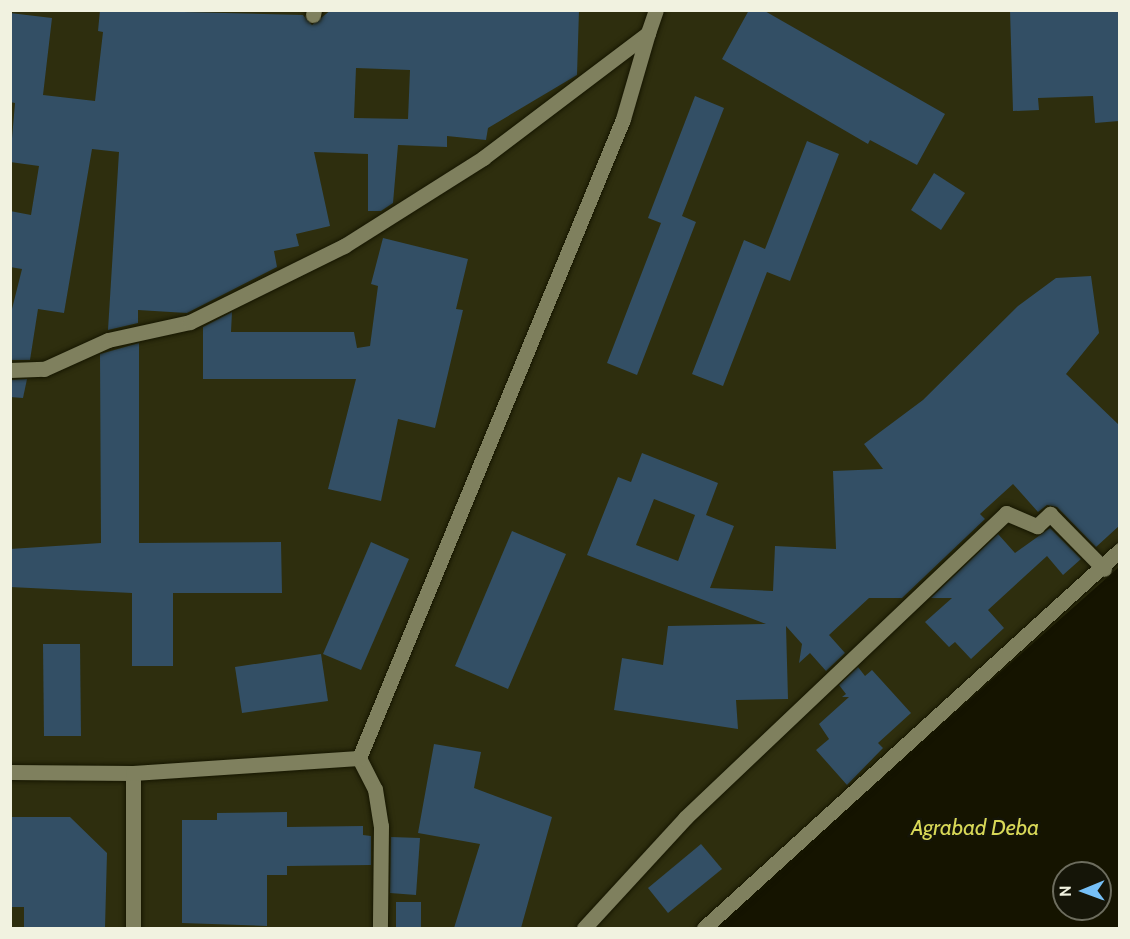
<!DOCTYPE html>
<style>
body{margin:0}
#map{position:relative;width:1130px;height:939px;overflow:hidden;background:#2e2e0e;font-family:Cabin,sans-serif}
div>[style]{position:absolute}
.water>*{inset:0;background:#151400}
.building>*{inset:0;background:#334f65}
.roads{filter:drop-shadow(0 0 2px #161600) drop-shadow(0 0 2px #161600)}
.minor>*{height:15px;margin:-7.5px;padding:0 7.5px;transform-origin:7.5px;border-radius:7.5px;background:#7f805e}
.tertiary>*{height:15px;margin:-7.5px;padding:0 7.5px;transform-origin:7.5px;border-radius:7.5px;background:#7f805e}
span{translate:-50% -50%;white-space:nowrap;text-align:center;line-height:1.15;-webkit-text-stroke:4.5px #151508;paint-order:stroke}
.water-label{font-size:22px;color:#d8d857;font-style:italic}
.frame{position:absolute;inset:0;border:12px solid #f1f2e0;pointer-events:none}
.north{position:absolute;left:1052px;top:861px;width:60px;height:60px;box-sizing:border-box;background:#151508;border:2px solid #6d6d5e;border-radius:50%;rotate:269deg;font-size:16px;font-weight:700;line-height:24px;text-align:center;color:#f1f2e0}
.north::after{content:'';display:block;margin:auto;width:21px;height:27px;background:#76c0f7;clip-path:polygon(50% 0,100% 100%,50% 72%,0 100%)}
</style>
<div id="map">
<div class="water">
<div style="clip-path:polygon(evenodd,1119px 567px,1119px 928px,716px 928px,919px 744px,1119px 567px,1064px 873px,1100px 873px,1100px 909px,1064px 909px,1064px 873px)"></div>
</div>
<div class="building">
<div style="clip-path:polygon(evenodd,100px 10px,303px 15px,312px 25px,331px 10px,579px 10px,577px 75px,488px 128px,486px 140px,447px 136px,447px 147px,398px 145px,393px 203px,381px 211px,368px 211px,368px 154px,314px 152px,330px 226px,296px 234px,299px 246px,274px 251px,277px 267px,187px 313px,138px 310px,138px 323px,108px 330px,119px 152px,92px 149px,64px 313px,38px 309px,30px 360px,10px 360px,10px 317px,22px 269px,10px 267px,10px 211px,31px 215px,39px 166px,10px 162px,15px 103px,10px 102px,10px 13px,52px 18px,43px 95px,95px 101px,103px 32px,98px 31px,100px 10px,356px 68px,410px 70px,408px 119px,354px 118px,356px 68px)"></div>
<div style="clip-path:polygon(749px 10px,763px 10px,945px 114px,917px 165px,870px 140px,868px 144px,722px 59px)"></div>
<div style="clip-path:polygon(1010px 10px,1118px 10px,1119px 121px,1095px 123px,1093px 96px,1038px 98px,1039px 110px,1013px 111px)"></div>
<div style="clip-path:polygon(695px 96px,724px 108px,682px 216px,696px 222px,637px 375px,607px 363px,661px 223px,648px 218px)"></div>
<div style="clip-path:polygon(807px 141px,839px 154px,790px 281px,767px 272px,723px 386px,692px 374px,744px 240px,765px 249px)"></div>
<div style="clip-path:polygon(934px 173px,965px 193px,941px 230px,911px 210px)"></div>
<div style="clip-path:polygon(383px 238px,468px 259px,456px 309px,463px 310px,435px 428px,398px 419px,381px 501px,328px 489px,356px 379px,203px 379px,203px 327px,232px 312px,231px 332px,354px 332px,357px 348px,370px 346px,378px 286px,371px 284px)"></div>
<div style="clip-path:polygon(evenodd,1091px 276px,1099px 333px,1066px 374px,1119px 425px,1119px 526px,1096px 547px,1057px 507px,1047px 505px,1038px 512px,1013px 484px,980px 514px,985px 519px,902px 598px,869px 598px,829px 635px,845px 653px,826px 671px,810px 653px,799px 663px,802px 644px,786px 626px,788px 699px,736px 700px,738px 729px,614px 710px,622px 658px,663px 665px,668px 626px,766px 624px,587px 555px,618px 477px,631px 482px,642px 453px,718px 483px,706px 515px,734px 526px,710px 588px,773px 591px,775px 546px,836px 549px,833px 471px,883px 469px,864px 444px,923px 400px,1018px 306px,1056px 278px,1091px 276px,654px 499px,695px 515px,678px 561px,636px 545px,654px 499px)"></div>
<div style="clip-path:polygon(139px 343px,139px 543px,281px 542px,282px 593px,173px 593px,173px 666px,132px 666px,132px 593px,10px 587px,10px 549px,101px 543px,100px 354px)"></div>
<div style="clip-path:polygon(27px 379px,23px 398px,10px 397px,10px 380px)"></div>
<div style="clip-path:polygon(1050px 528px,1081px 559px,1063px 575px,1047px 556px,988px 610px,1004px 628px,971px 659px,955px 642px,949px 647px,925px 622px,952px 598px,931px 598px,998px 534px,1015px 553px)"></div>
<div style="clip-path:polygon(512px 531px,566px 554px,508px 689px,455px 666px)"></div>
<div style="clip-path:polygon(371px 542px,409px 559px,361px 670px,323px 654px)"></div>
<div style="clip-path:polygon(43px 644px,80px 644px,81px 736px,44px 736px)"></div>
<div style="clip-path:polygon(321px 654px,328px 701px,242px 713px,235px 667px)"></div>
<div style="clip-path:polygon(858px 667px,865px 676px,872px 670px,911px 713px,878px 743px,883px 748px,847px 785px,816px 750px,829px 739px,819px 724px,849px 697px,842px 697px,846px 694px,839px 685px)"></div>
<div style="clip-path:polygon(434px 744px,481px 752px,474px 788px,552px 817px,521px 928px,454px 928px,480px 844px,418px 833px)"></div>
<div style="clip-path:polygon(287px 812px,287px 827px,363px 826px,363px 835px,371px 836px,371px 865px,287px 866px,287px 875px,267px 875px,267px 926px,182px 923px,182px 820px,217px 820px,217px 813px)"></div>
<div style="clip-path:polygon(10px 817px,70px 817px,107px 853px,105px 928px,24px 928px,24px 907px,10px 907px)"></div>
<div style="clip-path:polygon(391px 837px,420px 838px,416px 895px,390px 893px)"></div>
<div style="clip-path:polygon(701px 844px,722px 869px,668px 913px,648px 888px)"></div>
<div style="clip-path:polygon(396px 902px,421px 902px,421px 928px,396px 928px)"></div>
</div>
<div class="roads">
<div class="minor">
<div style="left:313px;top:15px;width:5px;rotate:-79deg"></div>
<div style="left:10px;top:370px;width:34px;rotate:-2deg"></div>
<div style="left:44px;top:369px;width:70px;rotate:-24.4deg"></div>
<div style="left:108px;top:340px;width:84px;rotate:-12.4deg"></div>
<div style="left:190px;top:322px;width:172px;rotate:-26.3deg"></div>
<div style="left:344px;top:246px;width:165px;rotate:-32.3deg"></div>
<div style="left:483px;top:158px;width:207px;rotate:-37.1deg"></div>
<div style="left:648px;top:33px;width:24px;rotate:-71deg"></div>
<div style="left:359px;top:758px;width:35px;rotate:63deg"></div>
<div style="left:375px;top:789px;width:37px;rotate:81deg"></div>
<div style="left:381px;top:826px;width:102px;rotate:90.6deg"></div>
<div style="left:133px;top:773px;width:155px;rotate:90deg"></div>
<div style="left:584px;top:928px;width:149px;rotate:-47.4deg"></div>
<div style="left:685px;top:818px;width:443px;rotate:-43.5deg"></div>
<div style="left:1006px;top:513px;width:34px;rotate:23deg"></div>
<div style="left:1037px;top:526px;width:18px;rotate:-43deg"></div>
<div style="left:1050px;top:514px;width:77px;rotate:45.5deg"></div>
<div style="left:704px;top:928px;width:562px;rotate:-42.26deg"></div>
</div>
<div class="tertiary">
<div style="left:10px;top:772px;width:123px;rotate:0.5deg"></div>
<div style="left:133px;top:773px;width:226px;rotate:-3.8deg"></div>
<div style="left:359px;top:758px;width:691px;rotate:-67.55deg"></div>
<div style="left:623px;top:119px;width:90px;rotate:-73.8deg"></div>
</div>
</div>
<div class="water-label">
<span style="left:975px;top:828px">Agrabad Deba</span>
</div>
<div class="frame"></div>
<div class="north">N</div>
</div>
